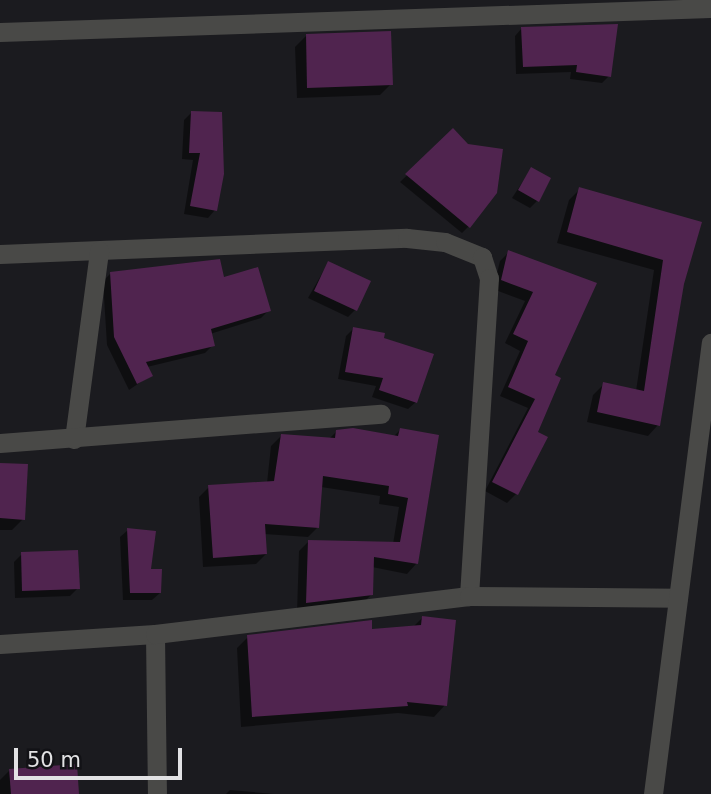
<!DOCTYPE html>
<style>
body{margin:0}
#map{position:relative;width:711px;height:794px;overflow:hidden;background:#1b1b1f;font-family:"DejaVu Sans",sans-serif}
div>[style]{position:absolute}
.shadow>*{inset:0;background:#0007}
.building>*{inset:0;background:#50244f}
.street>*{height:19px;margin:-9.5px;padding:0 9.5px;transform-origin:9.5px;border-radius:9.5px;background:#494947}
span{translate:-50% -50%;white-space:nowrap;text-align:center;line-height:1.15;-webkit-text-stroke:7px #121216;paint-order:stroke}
.scale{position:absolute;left:14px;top:748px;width:168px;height:32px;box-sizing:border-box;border:4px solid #e2e2e4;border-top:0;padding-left:9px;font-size:21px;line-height:24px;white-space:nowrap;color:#e2e2e4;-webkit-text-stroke:5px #121216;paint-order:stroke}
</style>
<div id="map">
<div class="shadow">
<div style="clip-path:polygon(522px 28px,609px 76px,602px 83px,570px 79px,571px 72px,516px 74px,515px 36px)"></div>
<div style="clip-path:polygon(306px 36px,391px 84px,380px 95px,297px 98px,295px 47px)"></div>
<div style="clip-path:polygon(191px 113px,215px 210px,208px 218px,184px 214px,193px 160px,182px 159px,184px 120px)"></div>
<div style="clip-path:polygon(453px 131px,467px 145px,469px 226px,462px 233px,400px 182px)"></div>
<div style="clip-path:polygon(531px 169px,537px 201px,530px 208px,512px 198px)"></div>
<div style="clip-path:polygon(580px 189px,699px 223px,682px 284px,658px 425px,648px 436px,587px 422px,593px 395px,604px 384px,636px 391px,654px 270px,557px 243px,569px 200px)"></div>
<div style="clip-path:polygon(509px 252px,594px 284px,553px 376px,516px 494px,507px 503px,485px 491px,528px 408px,500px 396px,520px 351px,505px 343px,525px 301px,493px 289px,500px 261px)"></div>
<div style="clip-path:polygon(328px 263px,355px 310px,348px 317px,308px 298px)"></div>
<div style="clip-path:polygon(110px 274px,223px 280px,269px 310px,261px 318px,210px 334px,213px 345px,205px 353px,147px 367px,151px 375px,129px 390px,107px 345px,103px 281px)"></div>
<div style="clip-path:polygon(353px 329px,382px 339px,416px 402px,408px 409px,372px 397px,376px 386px,338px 379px,346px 336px)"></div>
<div style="clip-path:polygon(400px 430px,416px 564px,407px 574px,372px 567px,371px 595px,361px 605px,297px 612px,299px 551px,309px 541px,393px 544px,399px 507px,379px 504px,380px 496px,321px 487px,318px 527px,308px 537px,264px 534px,266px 554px,256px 564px,203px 567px,199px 497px,209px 487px,267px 483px,271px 446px,281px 436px,329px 439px,337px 431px,393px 437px)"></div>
<div style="clip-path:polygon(0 464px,23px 519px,12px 530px,0 530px)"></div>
<div style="clip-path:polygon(128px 530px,160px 593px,152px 600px,123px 600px,120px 537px)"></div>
<div style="clip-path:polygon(22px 554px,78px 588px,70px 596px,15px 598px,14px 562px)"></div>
<div style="clip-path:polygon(422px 618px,445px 705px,434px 717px,398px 713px,241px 727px,237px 648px,248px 637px,412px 628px)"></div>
<div style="clip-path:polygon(10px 770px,77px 794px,0 794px,0 780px)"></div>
<div style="clip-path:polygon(230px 790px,274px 794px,226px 794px)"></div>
</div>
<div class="building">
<div style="clip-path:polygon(618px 24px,611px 77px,576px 72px,577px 65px,523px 67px,521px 27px)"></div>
<div style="clip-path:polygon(391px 31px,393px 85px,307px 88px,306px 34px)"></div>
<div style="clip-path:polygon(191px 111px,222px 112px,224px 174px,217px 211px,190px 206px,200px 153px,189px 153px)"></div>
<div style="clip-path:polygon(453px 128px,468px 144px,503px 149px,497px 193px,470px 228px,405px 174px)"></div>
<div style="clip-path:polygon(531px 167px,551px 178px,539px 202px,518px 190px)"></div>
<div style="clip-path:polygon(579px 187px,702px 222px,684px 284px,660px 426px,597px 412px,603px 382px,644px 391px,663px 260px,567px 232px)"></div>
<div style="clip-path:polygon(508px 250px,597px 283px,555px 375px,561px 378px,538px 432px,548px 437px,518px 495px,492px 482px,535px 399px,508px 387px,528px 341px,513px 334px,533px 292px,501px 280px)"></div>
<div style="clip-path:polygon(220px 259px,224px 277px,258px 267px,271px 311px,211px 329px,215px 346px,146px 362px,153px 376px,137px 384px,114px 337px,110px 272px)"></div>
<div style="clip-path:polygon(328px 261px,371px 281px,357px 311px,314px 291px)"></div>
<div style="clip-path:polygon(353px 327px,385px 333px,384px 338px,434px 354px,417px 403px,379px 390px,383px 378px,345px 372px)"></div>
<div style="clip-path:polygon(353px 428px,398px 436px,400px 428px,439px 435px,418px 564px,374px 557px,373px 595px,306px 603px,308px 540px,400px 542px,408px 498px,388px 494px,389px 486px,323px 476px,319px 528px,265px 524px,267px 554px,213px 558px,208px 485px,274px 481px,281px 434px,335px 438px,336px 430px)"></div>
<div style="clip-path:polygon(0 463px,28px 464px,25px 520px,0 518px)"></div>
<div style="clip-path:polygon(127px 528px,156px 531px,151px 569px,162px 569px,161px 593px,130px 593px)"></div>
<div style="clip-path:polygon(78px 550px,80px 589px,22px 591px,21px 552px)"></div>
<div style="clip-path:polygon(422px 616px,456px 620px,447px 706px,407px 702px,408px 706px,252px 717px,247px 635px,372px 620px,372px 629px,421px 625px)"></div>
<div style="clip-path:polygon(77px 764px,79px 794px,11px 794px,9px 769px)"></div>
</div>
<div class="street">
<div style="left:0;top:32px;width:711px;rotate:-1.93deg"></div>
<div style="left:0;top:254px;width:407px;rotate:-2.3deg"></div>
<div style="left:407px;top:238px;width:38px;rotate:6deg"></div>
<div style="left:445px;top:242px;width:40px;rotate:22deg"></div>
<div style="left:482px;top:257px;width:22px;rotate:72deg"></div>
<div style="left:489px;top:278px;width:319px;rotate:93.6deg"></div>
<div style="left:74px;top:439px;width:190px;rotate:-82.4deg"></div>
<div style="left:0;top:443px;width:382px;rotate:-4.4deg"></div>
<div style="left:155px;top:634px;width:160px;rotate:89.3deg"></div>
<div style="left:0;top:644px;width:155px;rotate:-3.7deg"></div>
<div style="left:155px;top:634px;width:316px;rotate:-6.9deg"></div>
<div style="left:469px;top:596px;width:209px;rotate:0.5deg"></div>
<div style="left:653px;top:794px;width:455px;rotate:-82.7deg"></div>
</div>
<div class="scale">50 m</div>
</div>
